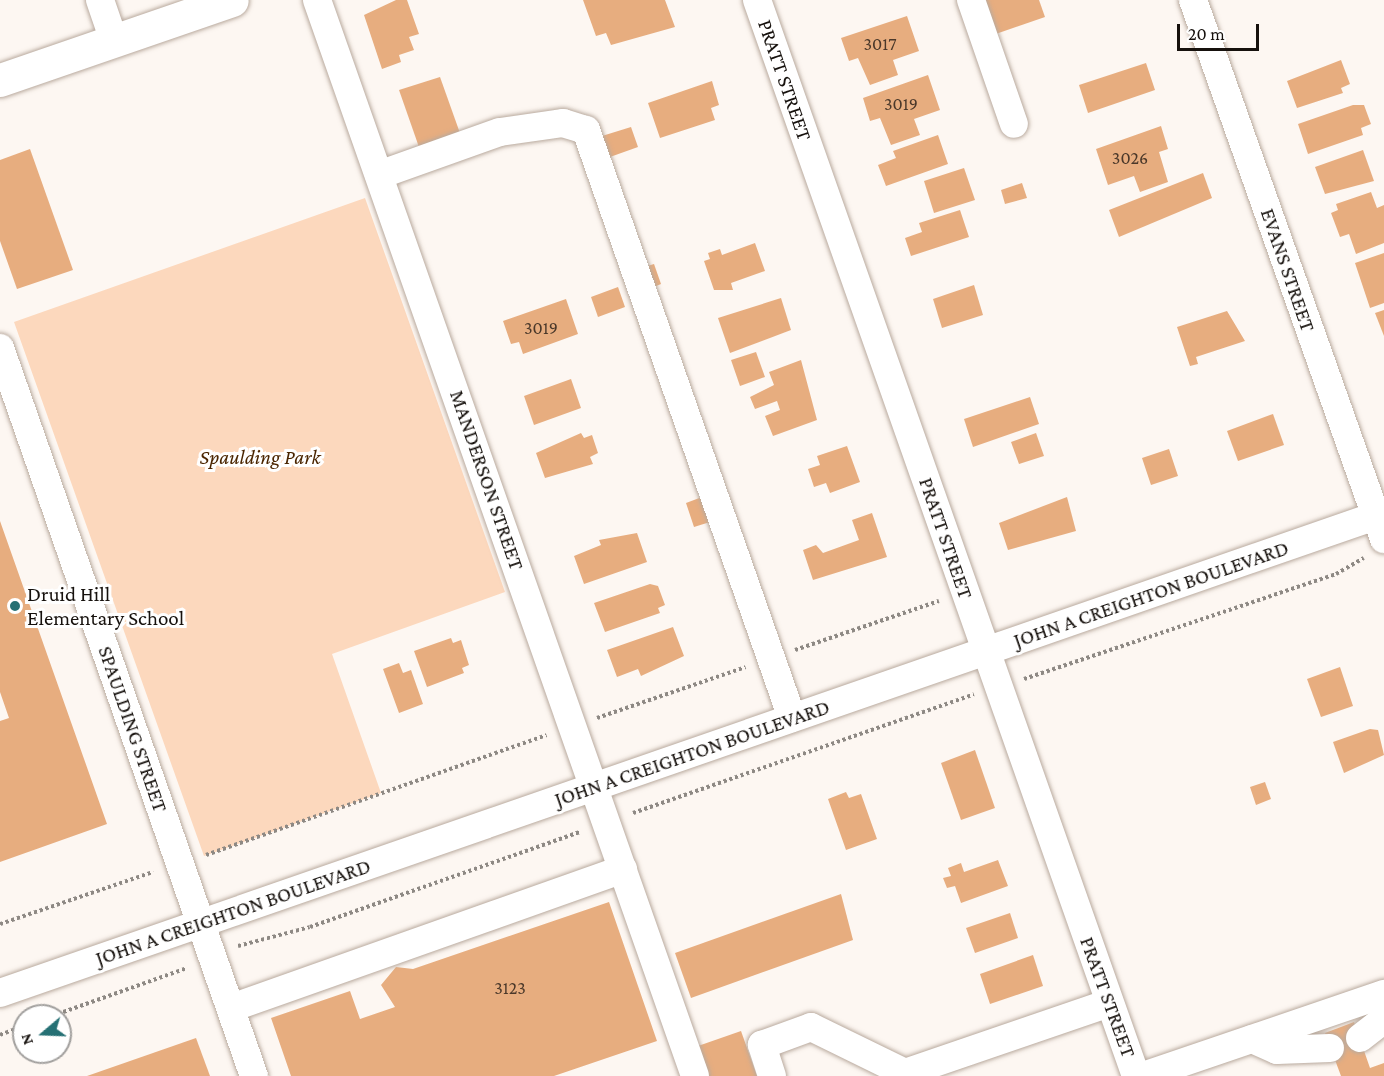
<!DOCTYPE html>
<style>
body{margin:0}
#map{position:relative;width:1384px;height:1076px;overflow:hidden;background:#fdf7f2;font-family:"Crimson Pro",serif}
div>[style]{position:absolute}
.green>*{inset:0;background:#fcd8bd}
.building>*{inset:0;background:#e7ad7f}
.path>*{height:4px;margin-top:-2px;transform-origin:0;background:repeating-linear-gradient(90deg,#8e8984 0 3px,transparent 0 6px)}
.roads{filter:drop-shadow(0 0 2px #b9aa9e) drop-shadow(0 0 2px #b9aa9e)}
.minor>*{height:28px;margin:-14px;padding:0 14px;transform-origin:14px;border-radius:14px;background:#fff}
.major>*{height:33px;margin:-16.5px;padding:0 16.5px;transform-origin:16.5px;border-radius:16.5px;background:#fff}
.dots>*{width:16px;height:16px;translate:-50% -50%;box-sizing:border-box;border:3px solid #fff;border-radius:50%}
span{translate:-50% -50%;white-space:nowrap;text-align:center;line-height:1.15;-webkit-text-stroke:6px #fff;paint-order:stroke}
.number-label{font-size:18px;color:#4a382a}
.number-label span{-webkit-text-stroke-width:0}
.street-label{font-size:21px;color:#16110d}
.park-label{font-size:21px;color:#4a2500;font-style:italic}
.poi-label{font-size:21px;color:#16110d}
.left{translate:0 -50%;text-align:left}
.north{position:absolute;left:12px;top:1004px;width:60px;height:60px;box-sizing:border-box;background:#fff;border:2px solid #a2a09e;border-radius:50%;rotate:251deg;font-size:16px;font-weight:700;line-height:24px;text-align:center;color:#16110d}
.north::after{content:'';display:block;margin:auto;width:21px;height:27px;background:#257074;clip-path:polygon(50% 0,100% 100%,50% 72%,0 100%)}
.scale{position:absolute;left:1177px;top:24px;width:82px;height:27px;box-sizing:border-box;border:3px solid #16110d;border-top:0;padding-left:8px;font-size:18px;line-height:21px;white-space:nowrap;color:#16110d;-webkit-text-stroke:4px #fff;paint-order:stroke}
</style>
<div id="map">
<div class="green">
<div style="clip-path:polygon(365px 198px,505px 592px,332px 654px,381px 793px,204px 856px,14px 322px)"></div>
</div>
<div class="building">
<div style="clip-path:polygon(396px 0,407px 0,419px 34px,409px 37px,414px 50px,399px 55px,401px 62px,382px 69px,364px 15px)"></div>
<div style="clip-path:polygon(583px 0,665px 0,675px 27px,611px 45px,606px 33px,596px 36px)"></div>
<div style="clip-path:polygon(978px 0,1039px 0,1045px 17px,990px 36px)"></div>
<div style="clip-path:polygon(907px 16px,919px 51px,893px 60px,898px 75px,870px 85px,858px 58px,849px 61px,841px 38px)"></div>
<div style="clip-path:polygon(1341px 60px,1350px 84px,1341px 88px,1343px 93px,1297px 108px,1287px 81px)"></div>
<div style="clip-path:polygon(1146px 63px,1155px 90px,1088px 113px,1079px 85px)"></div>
<div style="clip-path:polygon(928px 75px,940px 110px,914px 119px,920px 135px,891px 145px,880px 118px,870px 121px,863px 98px)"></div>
<div style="clip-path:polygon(440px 77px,461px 136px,420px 150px,399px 90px)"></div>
<div style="clip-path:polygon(712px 81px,719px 105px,711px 108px,715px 120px,660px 138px,648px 103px)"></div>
<div style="clip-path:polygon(1353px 105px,1364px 105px,1371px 124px,1361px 128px,1363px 135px,1308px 154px,1298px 124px)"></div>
<div style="clip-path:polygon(1161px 126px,1168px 149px,1159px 152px,1168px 182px,1140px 192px,1134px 176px,1108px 185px,1096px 149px)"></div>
<div style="clip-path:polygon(631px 127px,638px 147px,610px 157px,602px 136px)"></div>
<div style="clip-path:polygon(938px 135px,948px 164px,886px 186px,878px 165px,896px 158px,893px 151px)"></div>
<div style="clip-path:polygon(30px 149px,73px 270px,17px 289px,0 241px,0 160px)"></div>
<div style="clip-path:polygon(1363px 150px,1374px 181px,1325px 194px,1315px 167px)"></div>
<div style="clip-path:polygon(964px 168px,975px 200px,934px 213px,924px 181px)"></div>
<div style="clip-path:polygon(1203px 173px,1212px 198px,1119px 237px,1109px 210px)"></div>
<div style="clip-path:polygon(1022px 183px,1027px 198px,1005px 204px,1001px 190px)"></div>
<div style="clip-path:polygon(1371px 192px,1377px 208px,1384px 205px,1384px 243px,1356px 254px,1349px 234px,1340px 237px,1331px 213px,1338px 210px,1336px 204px)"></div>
<div style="clip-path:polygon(960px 210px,969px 237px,911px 256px,905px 238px,922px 232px,919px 223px)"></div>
<div style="clip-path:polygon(755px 243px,765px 271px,731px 283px,733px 290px,714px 290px,704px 261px,710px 259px,708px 253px,720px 249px,722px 255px)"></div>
<div style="clip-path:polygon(1384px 253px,1384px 303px,1370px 308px,1355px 263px)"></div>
<div style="clip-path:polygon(654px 264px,661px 284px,649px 289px,641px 268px)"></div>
<div style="clip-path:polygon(974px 285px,983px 315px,942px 328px,933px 299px)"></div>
<div style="clip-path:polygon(618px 287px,625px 307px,598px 317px,591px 297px)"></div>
<div style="clip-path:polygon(781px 298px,791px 330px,730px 353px,718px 318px)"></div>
<div style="clip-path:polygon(566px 299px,578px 334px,523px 354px,519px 342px,511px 344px,503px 321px)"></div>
<div style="clip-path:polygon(1384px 310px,1384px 336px,1375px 313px)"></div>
<div style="clip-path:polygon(1227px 311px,1245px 341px,1196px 357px,1198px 364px,1190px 366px,1177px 327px)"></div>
<div style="clip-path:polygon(756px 352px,765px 377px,740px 386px,731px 360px)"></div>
<div style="clip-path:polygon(801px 360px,817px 420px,773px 436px,765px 416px,780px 410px,777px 401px,755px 409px,750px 397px,774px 385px,769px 372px)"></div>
<div style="clip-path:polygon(571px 379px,581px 408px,534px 425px,524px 396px)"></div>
<div style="clip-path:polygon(1030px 397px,1039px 424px,973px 447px,964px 419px)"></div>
<div style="clip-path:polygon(1273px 414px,1284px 445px,1238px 461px,1227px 431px)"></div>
<div style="clip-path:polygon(581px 433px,584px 438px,592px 435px,598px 453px,590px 457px,593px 464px,545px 478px,536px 453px)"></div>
<div style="clip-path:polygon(1036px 433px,1044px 456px,1019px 464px,1011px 442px)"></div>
<div style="clip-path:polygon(847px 446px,860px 482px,830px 493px,826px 483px,814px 487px,808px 469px,820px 465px,817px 456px)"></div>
<div style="clip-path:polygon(1169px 449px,1178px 476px,1151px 485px,1142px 458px)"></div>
<div style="clip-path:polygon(702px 497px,710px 522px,694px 527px,686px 503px)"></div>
<div style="clip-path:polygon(1067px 497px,1076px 531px,1008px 550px,999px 523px)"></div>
<div style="clip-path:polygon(872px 513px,887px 557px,813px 580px,803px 550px,816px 545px,823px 553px,859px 540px,852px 520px)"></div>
<div style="clip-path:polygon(0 521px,107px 824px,0 862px,0 721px,9px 718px,0 692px)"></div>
<div style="clip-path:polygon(637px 533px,647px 562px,584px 584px,574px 556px,601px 545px,599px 540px)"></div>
<div style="clip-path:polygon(650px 584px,658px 586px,665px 605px,658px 608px,660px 613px,605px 632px,594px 603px)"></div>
<div style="clip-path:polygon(673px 627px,684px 656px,641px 676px,638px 669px,617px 677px,607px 650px)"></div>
<div style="clip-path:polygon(451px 638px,453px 643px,461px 640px,469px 665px,462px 668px,464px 673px,427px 687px,414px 651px)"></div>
<div style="clip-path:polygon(399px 663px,403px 673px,411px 670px,423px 704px,399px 713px,383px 669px)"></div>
<div style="clip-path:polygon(1340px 667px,1353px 706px,1321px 717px,1307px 679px)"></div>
<div style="clip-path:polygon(1370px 729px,1378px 730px,1384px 755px,1344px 773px,1333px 742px)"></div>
<div style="clip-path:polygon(975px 750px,995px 808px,961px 820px,941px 763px)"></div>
<div style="clip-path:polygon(1265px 782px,1271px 799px,1256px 805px,1250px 787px)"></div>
<div style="clip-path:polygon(846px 792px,849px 798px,861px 794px,877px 839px,846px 850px,828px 799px)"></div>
<div style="clip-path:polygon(998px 860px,1008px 886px,961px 903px,955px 886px,947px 888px,943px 878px,951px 876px,948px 868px,961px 863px,964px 872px)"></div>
<div style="clip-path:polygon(841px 894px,853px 940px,691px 998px,675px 953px)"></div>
<div style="clip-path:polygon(609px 902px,657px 1041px,554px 1076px,291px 1076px,271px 1018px,350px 991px,360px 1019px,395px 1007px,381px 985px,396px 967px,413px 969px)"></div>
<div style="clip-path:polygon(1010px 913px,1018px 938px,975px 953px,966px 928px)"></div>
<div style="clip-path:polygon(1033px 955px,1043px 986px,990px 1004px,980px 974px)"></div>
<div style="clip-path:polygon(1354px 1022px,1370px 1068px,1384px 1063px,1384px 1076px,1341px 1076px,1325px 1033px)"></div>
<div style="clip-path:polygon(741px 1031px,757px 1076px,708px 1076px,698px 1046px)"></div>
<div style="clip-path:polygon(196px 1038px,210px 1076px,87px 1076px)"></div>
</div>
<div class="path">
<div style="left:795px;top:650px;width:152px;rotate:-18.8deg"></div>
<div style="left:1024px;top:679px;width:329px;rotate:-18.6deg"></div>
<div style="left:1336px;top:574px;width:32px;rotate:-30deg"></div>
<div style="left:597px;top:718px;width:157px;rotate:-18.9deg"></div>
<div style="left:633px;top:813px;width:361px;rotate:-19.2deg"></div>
<div style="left:206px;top:855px;width:361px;rotate:-19.4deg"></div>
<div style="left:0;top:924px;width:162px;rotate:-18.8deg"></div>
<div style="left:238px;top:946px;width:74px;rotate:-14.8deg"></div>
<div style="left:310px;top:927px;width:286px;rotate:-19.4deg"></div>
<div style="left:52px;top:1016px;width:143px;rotate:-19.6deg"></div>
<div style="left:0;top:1035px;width:26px;rotate:-21deg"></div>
</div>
<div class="roads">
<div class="minor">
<div style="left:100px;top:0;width:43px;rotate:71.1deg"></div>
<div style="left:317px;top:0;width:1140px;rotate:70.64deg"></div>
<div style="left:757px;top:0;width:1141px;rotate:70.6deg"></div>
<div style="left:971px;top:0;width:131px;rotate:70.9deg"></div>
<div style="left:1193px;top:0;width:572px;rotate:70.49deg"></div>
<div style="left:379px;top:175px;width:128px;rotate:-19.6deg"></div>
<div style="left:500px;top:132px;width:64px;rotate:-8.1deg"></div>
<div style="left:563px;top:123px;width:24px;rotate:17deg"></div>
<div style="left:586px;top:130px;width:623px;rotate:70.69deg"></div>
<div style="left:0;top:348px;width:771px;rotate:70.77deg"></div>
<div style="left:0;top:993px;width:1465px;rotate:-19.13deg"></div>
<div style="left:231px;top:1008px;width:416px;rotate:-19.5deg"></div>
<div style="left:1360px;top:1038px;width:31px;rotate:-38deg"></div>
<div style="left:1252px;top:1039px;width:27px;rotate:24deg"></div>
<div style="left:1277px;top:1050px;width:53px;rotate:-2.2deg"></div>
<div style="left:772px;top:1076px;width:33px;rotate:-108deg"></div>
<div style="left:762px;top:1045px;width:52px;rotate:-20.2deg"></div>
<div style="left:811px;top:1027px;width:105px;rotate:26.1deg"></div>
<div style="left:905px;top:1073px;width:216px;rotate:-18.9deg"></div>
<div style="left:1143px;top:1076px;width:255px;rotate:-18.8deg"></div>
</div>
<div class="major">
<div style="left:0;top:80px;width:245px;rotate:-19deg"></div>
</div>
</div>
<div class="dots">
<div style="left:15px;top:606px;background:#257074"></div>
</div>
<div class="number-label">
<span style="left:880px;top:44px">3017</span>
<span style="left:901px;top:104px">3019</span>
<span style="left:1130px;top:158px">3026</span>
<span style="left:541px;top:328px">3019</span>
<span style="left:510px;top:988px">3123</span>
</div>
<div class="street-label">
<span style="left:785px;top:80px;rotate:71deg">PRATT STREET</span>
<span style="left:1288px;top:270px;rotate:71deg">EVANS STREET</span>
<span style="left:487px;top:480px;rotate:71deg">MANDERSON STREET</span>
<span style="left:946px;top:538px;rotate:71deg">PRATT STREET</span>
<span style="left:1151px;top:594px;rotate:-19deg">JOHN A CREIGHTON BOULEVARD</span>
<span style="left:133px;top:729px;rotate:71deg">SPAULDING STREET</span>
<span style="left:692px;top:753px;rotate:-19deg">JOHN A CREIGHTON BOULEVARD</span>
<span style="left:233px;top:912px;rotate:-19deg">JOHN A CREIGHTON BOULEVARD</span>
<span style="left:1108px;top:997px;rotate:70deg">PRATT STREET</span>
</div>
<div class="park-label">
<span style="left:260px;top:457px">Spaulding Park</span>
</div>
<div class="poi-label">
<span class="left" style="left:27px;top:606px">Druid Hill<br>Elementary School</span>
</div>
<div class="north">N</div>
<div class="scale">20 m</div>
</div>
